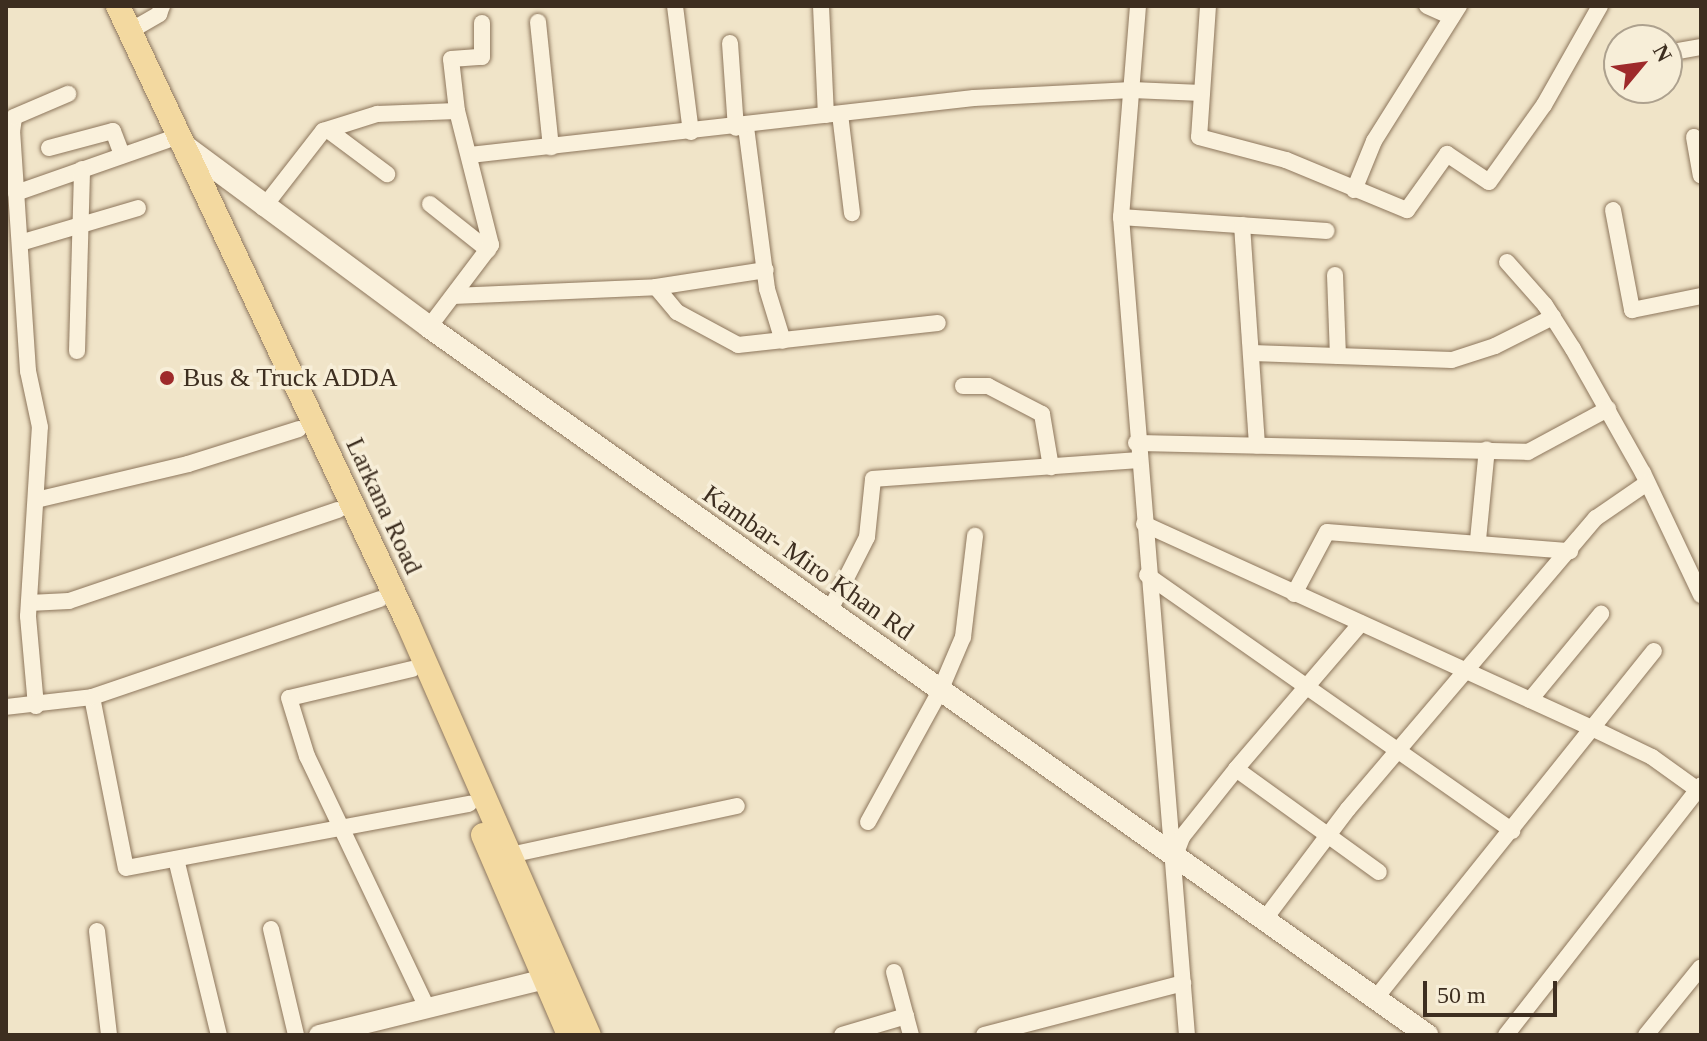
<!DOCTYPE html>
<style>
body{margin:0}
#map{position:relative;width:1707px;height:1041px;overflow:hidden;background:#f0e4c8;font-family:"Times New Roman",serif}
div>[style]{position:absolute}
.roads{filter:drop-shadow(0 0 2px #8d765c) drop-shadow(0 0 2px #8d765c)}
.minor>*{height:16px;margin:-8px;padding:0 8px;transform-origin:8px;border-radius:8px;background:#faf1dc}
.tertiary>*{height:20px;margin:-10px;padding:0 10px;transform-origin:10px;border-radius:10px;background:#faf1dc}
.secondary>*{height:22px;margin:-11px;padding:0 11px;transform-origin:11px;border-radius:11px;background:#faf1dc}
.primary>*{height:24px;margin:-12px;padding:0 12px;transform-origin:12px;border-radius:12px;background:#f3d9a0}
.dots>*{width:22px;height:22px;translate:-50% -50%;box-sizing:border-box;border:4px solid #f7eed8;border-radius:50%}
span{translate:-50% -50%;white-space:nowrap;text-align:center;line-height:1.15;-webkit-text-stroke:7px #f7eed8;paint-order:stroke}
.poi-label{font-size:26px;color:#3d2e20}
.left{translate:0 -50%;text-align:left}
.street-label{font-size:26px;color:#3d2e20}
.frame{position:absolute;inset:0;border:8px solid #3d2e20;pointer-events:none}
.north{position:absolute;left:1603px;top:24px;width:80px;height:80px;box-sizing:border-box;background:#f7eed8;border:2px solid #ada18e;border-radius:50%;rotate:61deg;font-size:22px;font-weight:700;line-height:32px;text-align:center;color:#3d2e20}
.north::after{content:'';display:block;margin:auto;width:28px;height:36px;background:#9e2a2b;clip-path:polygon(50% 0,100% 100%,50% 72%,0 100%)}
.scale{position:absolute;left:1423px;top:981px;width:134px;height:36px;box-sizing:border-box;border:4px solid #3d2e20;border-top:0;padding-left:10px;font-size:24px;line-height:28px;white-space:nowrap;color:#3d2e20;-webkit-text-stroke:6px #f7eed8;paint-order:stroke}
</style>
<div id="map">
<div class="roads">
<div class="minor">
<div style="left:675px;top:6px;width:127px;rotate:82.8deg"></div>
<div style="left:821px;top:6px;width:109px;rotate:87.4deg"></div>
<div style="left:1138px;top:6px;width:212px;rotate:94.6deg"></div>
<div style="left:1121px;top:217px;width:821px;rotate:85.39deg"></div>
<div style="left:1208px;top:6px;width:131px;rotate:93.9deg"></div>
<div style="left:1199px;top:137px;width:90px;rotate:14.8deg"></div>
<div style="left:1286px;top:160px;width:131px;rotate:22.5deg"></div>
<div style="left:1407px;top:210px;width:69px;rotate:-54.5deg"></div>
<div style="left:1447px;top:154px;width:50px;rotate:33.7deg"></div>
<div style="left:1489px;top:182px;width:95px;rotate:-54.5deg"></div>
<div style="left:1544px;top:105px;width:114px;rotate:-60.5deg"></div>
<div style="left:1427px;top:6px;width:27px;rotate:24deg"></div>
<div style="left:538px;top:22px;width:126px;rotate:84.1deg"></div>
<div style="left:130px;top:31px;width:34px;rotate:-30deg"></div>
<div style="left:159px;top:14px;width:9px;rotate:-69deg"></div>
<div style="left:730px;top:43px;width:85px;rotate:86deg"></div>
<div style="left:1667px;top:53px;width:35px;rotate:-10deg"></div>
<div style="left:840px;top:114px;width:100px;rotate:83.1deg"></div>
<div style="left:746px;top:127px;width:163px;rotate:82.6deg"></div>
<div style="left:767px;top:289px;width:54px;rotate:72.9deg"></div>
<div style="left:328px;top:130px;width:74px;rotate:36.7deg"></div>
<div style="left:1694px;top:137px;width:39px;rotate:80deg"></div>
<div style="left:49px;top:148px;width:66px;rotate:-14.9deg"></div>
<div style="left:113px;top:131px;width:26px;rotate:69deg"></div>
<div style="left:470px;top:155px;width:507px;rotate:-6.45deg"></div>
<div style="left:974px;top:98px;width:158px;rotate:-2.9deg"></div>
<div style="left:1132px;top:90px;width:70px;rotate:2.5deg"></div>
<div style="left:1354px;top:190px;width:53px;rotate:-67.8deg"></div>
<div style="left:1374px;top:141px;width:160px;rotate:-57.8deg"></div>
<div style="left:16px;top:193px;width:160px;rotate:-19.3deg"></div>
<div style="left:430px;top:204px;width:74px;rotate:38.4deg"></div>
<div style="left:263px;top:208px;width:98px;rotate:-52.1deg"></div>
<div style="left:323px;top:131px;width:57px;rotate:-17.5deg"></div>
<div style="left:377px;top:114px;width:80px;rotate:-2.1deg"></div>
<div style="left:1613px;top:210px;width:102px;rotate:79.2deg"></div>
<div style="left:1632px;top:310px;width:70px;rotate:-11.5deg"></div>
<div style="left:1121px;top:217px;width:206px;rotate:3.9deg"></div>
<div style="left:1242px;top:225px;width:221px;rotate:86.1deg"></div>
<div style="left:20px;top:243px;width:123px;rotate:-16.5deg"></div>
<div style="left:1507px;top:262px;width:57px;rotate:48.5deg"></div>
<div style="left:1545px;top:305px;width:52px;rotate:57.5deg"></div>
<div style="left:1573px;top:349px;width:142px;rotate:60.6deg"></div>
<div style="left:1643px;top:473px;width:135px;rotate:64.6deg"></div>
<div style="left:1335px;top:275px;width:81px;rotate:87.9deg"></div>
<div style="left:656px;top:287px;width:33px;rotate:50deg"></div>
<div style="left:677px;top:312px;width:69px;rotate:28.4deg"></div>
<div style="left:738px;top:345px;width:201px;rotate:-6.3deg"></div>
<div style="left:453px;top:296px;width:203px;rotate:-2.5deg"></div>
<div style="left:656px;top:287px;width:111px;rotate:-8.8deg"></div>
<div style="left:429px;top:327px;width:103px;rotate:-52.9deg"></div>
<div style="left:491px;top:245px;width:138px;rotate:-104.2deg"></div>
<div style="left:457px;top:111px;width:52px;rotate:-96.6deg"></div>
<div style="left:451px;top:59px;width:31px;rotate:-4deg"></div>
<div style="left:482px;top:57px;width:34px;rotate:-90deg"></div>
<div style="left:77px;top:351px;width:182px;rotate:-88.4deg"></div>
<div style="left:1252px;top:353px;width:200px;rotate:2deg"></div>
<div style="left:1452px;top:360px;width:45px;rotate:-18deg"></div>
<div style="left:1495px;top:346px;width:65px;rotate:-26.6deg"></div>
<div style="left:963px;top:386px;width:25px"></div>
<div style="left:988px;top:386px;width:61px;rotate:27.4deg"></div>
<div style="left:1042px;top:414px;width:54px;rotate:80.4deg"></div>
<div style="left:1136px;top:443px;width:392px;rotate:1.3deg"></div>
<div style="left:1528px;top:452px;width:91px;rotate:-28.3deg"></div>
<div style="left:36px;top:500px;width:156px;rotate:-13.3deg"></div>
<div style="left:188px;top:464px;width:116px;rotate:-17.5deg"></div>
<div style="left:1144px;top:524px;width:497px;rotate:24.5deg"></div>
<div style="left:1596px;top:730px;width:62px;rotate:25.7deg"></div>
<div style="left:1652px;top:757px;width:57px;rotate:35.7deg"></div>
<div style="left:1478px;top:540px;width:91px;rotate:-84.4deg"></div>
<div style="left:1147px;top:575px;width:446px;rotate:35deg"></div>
<div style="left:1294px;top:594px;width:70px;rotate:-62deg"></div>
<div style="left:1327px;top:532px;width:244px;rotate:4.5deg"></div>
<div style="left:29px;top:603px;width:40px;rotate:-2.9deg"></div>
<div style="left:69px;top:601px;width:284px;rotate:-18.7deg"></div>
<div style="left:829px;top:612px;width:84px;rotate:-63.1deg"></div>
<div style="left:867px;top:537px;width:58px;rotate:-84.1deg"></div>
<div style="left:873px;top:479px;width:266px;rotate:-4.1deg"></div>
<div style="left:412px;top:669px;width:126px;rotate:166.7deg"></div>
<div style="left:289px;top:698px;width:61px;rotate:72.8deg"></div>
<div style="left:307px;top:756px;width:279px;rotate:64.5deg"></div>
<div style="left:92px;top:697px;width:174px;rotate:78.8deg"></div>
<div style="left:126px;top:868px;width:349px;rotate:-10.6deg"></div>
<div style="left:1530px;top:700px;width:112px;rotate:-50.5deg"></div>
<div style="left:36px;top:706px;width:90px;rotate:-95.1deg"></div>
<div style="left:28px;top:616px;width:189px;rotate:-86.4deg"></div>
<div style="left:40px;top:427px;width:57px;rotate:-102.1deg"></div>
<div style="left:28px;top:371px;width:240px;rotate:-93.8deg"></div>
<div style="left:12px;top:132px;width:15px;rotate:-82deg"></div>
<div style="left:14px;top:117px;width:59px;rotate:-23.1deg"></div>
<div style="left:6px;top:707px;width:87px;rotate:-6.6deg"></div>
<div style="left:92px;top:697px;width:304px;rotate:-18.8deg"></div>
<div style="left:1236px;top:769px;width:176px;rotate:35.8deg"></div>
<div style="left:868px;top:822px;width:149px;rotate:-61.2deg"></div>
<div style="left:940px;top:691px;width:59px;rotate:-66.9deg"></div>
<div style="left:963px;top:637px;width:102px;rotate:-83.2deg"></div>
<div style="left:1176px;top:853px;width:17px;rotate:-69deg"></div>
<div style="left:1182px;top:837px;width:87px;rotate:-51.5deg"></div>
<div style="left:1236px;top:769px;width:192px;rotate:-49.4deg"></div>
<div style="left:510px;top:855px;width:232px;rotate:-12.2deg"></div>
<div style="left:176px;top:859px;width:181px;rotate:76.3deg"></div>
<div style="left:1264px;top:920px;width:139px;rotate:-52.9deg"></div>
<div style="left:1348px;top:809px;width:382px;rotate:-49.6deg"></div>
<div style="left:1596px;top:518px;width:62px;rotate:-34.5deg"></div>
<div style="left:271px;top:929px;width:109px;rotate:76.7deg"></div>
<div style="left:97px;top:931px;width:105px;rotate:83.4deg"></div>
<div style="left:894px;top:972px;width:65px;rotate:74.9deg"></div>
<div style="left:1375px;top:999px;width:446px;rotate:-51.3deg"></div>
<div style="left:842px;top:1035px;width:67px;rotate:-16.5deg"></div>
<div style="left:984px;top:1035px;width:206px;rotate:-14.6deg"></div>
<div style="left:1506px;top:1035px;width:317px;rotate:-52deg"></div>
<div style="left:1646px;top:1035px;width:87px;rotate:-51deg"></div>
</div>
<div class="tertiary">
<div style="left:319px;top:1035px;width:246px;rotate:-13.9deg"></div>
</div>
<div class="secondary">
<div style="left:182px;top:144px;width:307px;rotate:36.5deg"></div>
<div style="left:429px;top:327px;width:1224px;rotate:35.35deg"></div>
</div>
<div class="primary">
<div style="left:118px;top:6px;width:680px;rotate:64.83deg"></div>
<div style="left:407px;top:621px;width:452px;rotate:66.3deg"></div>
<div style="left:483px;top:835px;width:218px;rotate:66.7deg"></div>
</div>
</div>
<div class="dots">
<div style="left:167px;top:378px;background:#9e2a2b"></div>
</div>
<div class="poi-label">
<span class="left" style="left:183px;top:378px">Bus &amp; Truck ADDA</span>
</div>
<div class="street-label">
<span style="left:384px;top:506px;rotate:65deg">Larkana Road</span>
<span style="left:808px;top:563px;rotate:35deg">Kambar- Miro Khan Rd</span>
</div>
<div class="frame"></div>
<div class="north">N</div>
<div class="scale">50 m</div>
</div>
